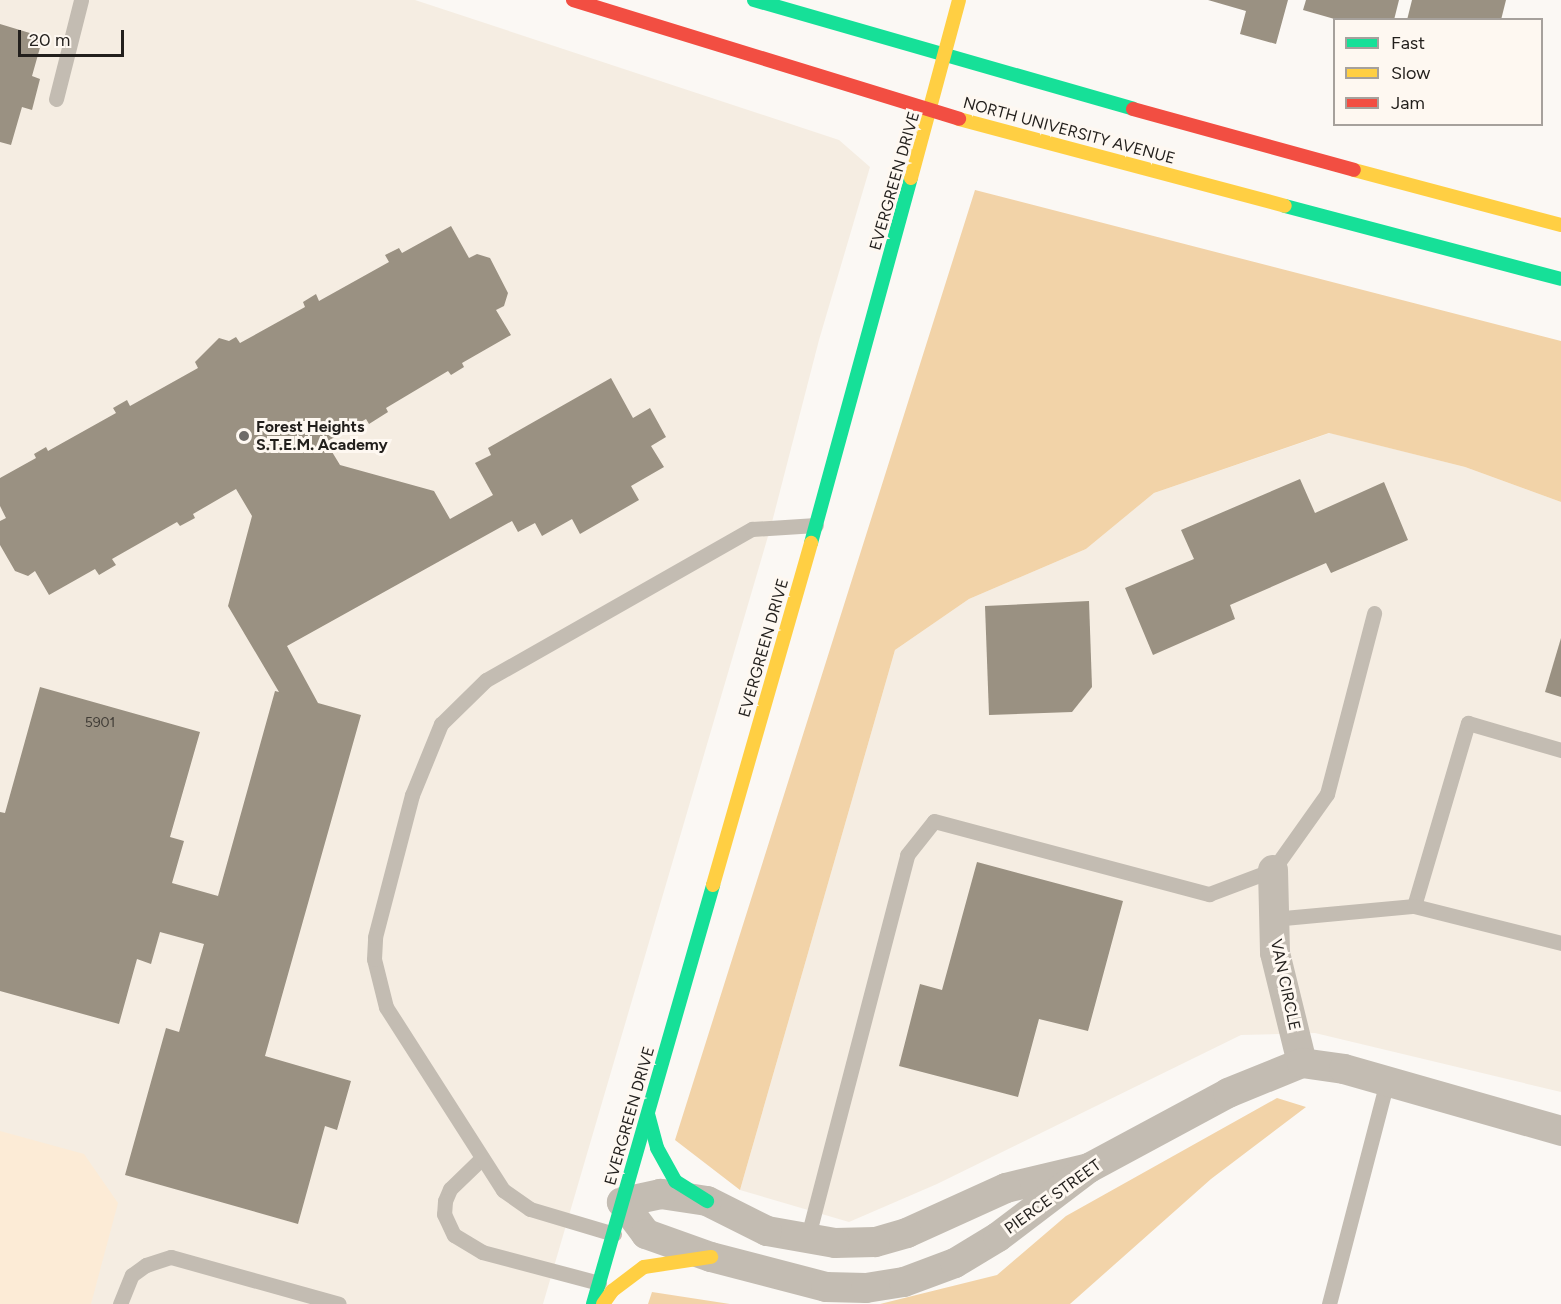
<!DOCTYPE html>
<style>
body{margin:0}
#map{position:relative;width:1561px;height:1304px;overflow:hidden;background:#fbf8f4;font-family:Figtree,sans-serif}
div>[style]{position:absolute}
.built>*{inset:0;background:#f5ede2}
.green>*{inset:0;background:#fcebd6}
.forest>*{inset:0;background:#f2d3a8}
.building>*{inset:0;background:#9a9182}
.lane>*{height:15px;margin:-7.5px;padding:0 7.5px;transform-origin:7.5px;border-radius:7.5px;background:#c3bcb2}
.street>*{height:30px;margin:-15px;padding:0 15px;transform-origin:15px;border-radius:15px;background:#c3bcb2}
.fast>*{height:14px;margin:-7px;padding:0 7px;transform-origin:7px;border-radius:7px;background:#16e098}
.slow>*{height:14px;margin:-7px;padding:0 7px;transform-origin:7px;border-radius:7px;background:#ffcf43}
.jam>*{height:14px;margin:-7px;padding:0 7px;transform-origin:7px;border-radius:7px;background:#f24e42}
.dots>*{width:16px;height:16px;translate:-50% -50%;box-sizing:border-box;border:3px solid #fef8f1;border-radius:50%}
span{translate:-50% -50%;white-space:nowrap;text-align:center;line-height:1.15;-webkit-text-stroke:6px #fef8f1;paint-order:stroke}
.number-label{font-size:14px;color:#403c36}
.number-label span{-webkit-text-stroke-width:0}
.street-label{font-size:16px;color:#221f1c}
.poi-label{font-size:16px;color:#221f1c;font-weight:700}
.left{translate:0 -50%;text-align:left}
.legend{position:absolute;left:1333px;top:18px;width:210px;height:108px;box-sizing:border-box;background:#fef8f1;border:2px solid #a6a19c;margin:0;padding:8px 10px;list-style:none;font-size:18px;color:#221f1c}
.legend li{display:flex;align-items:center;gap:12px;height:30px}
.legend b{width:30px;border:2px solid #a6a19c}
.scale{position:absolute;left:18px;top:30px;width:106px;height:27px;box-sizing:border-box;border:3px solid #221f1c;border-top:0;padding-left:8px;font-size:18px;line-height:21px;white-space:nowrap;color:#221f1c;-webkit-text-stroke:4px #fef8f1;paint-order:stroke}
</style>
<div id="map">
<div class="built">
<div style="clip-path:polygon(0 0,415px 0,839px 140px,870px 167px,819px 340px,771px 526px,543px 1304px,0 1304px)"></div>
<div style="clip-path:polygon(1330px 433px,1465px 467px,1561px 502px,1561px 1092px,1315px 1033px,1241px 1035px,937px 1184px,849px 1222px,740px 1190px,895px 650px,969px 599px,1086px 549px,1154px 493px)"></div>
</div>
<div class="green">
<div style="clip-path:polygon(0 1131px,84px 1154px,118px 1203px,91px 1304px,0 1304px)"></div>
</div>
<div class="forest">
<div style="clip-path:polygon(975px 190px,1561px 341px,1561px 502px,1465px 467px,1329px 433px,1154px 493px,1086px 549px,969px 599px,895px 650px,740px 1190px,675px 1140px)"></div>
<div style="clip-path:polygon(1277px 1098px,1306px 1107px,1211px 1179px,1070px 1304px,880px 1304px,997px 1275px,1066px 1216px)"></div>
<div style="clip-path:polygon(652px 1292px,730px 1304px,648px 1304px)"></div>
</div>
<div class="building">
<div style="clip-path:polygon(1208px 0,1288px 0,1276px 44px,1240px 34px,1246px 11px)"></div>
<div style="clip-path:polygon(1306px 0,1399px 0,1394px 20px,1338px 20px,1303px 10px)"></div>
<div style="clip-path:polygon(1412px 0,1506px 0,1501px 20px,1407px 20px)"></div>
<div style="clip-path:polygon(0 24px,43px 37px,32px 76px,40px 79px,32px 110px,22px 107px,11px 145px,0 142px)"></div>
<div style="clip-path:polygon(451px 226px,469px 258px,477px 254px,490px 258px,508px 293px,504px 306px,496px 310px,511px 335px,462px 363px,464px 367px,451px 375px,448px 371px,386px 408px,388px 412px,369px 424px,366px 419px,326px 442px,340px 465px,434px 491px,450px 519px,493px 495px,475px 463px,491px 455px,488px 448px,611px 378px,633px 418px,650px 408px,666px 437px,651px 446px,664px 467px,631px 486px,639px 500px,580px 534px,572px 519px,542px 536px,535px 523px,518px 532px,512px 521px,287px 646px,318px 703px,361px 715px,265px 1056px,351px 1081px,337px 1130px,325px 1126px,298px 1224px,125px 1175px,166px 1028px,179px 1032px,204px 944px,160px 932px,151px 964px,137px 959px,119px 1024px,0 991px,0 812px,5px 813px,40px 687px,200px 732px,170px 837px,184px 841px,172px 883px,218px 896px,275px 691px,279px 692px,228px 606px,252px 516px,236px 489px,193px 514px,195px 518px,180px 526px,177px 522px,112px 559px,116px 565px,99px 575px,95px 569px,49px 595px,35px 571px,28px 576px,15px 571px,0 545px,0 521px,6px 518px,0 506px,0 478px,36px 458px,34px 454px,46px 447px,48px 451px,116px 413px,113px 408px,127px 400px,130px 406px,198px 368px,195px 362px,219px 338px,229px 341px,236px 337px,240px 343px,305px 307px,303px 302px,316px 294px,319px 301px,389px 262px,385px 255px,399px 248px,402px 253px)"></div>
<div style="clip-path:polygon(1300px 479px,1315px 513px,1384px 482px,1408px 540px,1331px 573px,1326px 563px,1230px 605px,1235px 619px,1153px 655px,1125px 588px,1194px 559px,1181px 530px)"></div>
<div style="clip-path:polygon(1089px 601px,1092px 687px,1072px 712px,989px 715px,985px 606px)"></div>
<div style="clip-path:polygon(1561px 638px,1561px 697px,1545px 692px)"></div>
<div style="clip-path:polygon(977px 862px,1123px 901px,1088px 1031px,1039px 1019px,1018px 1097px,899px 1066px,920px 984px,942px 990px)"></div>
</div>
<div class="lane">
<div style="left:56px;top:99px;width:102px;rotate:-75.8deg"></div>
<div style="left:1414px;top:906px;width:191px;rotate:-73.6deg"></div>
<div style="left:1468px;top:723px;width:97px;rotate:16.2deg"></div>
<div style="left:1273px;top:919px;width:142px;rotate:-5.3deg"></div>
<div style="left:1414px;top:906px;width:152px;rotate:14.1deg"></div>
<div style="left:481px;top:1159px;width:43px;rotate:135.9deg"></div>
<div style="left:450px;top:1189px;width:13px;rotate:113deg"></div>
<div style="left:445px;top:1201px;width:13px;rotate:94deg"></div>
<div style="left:444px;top:1214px;width:23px;rotate:65deg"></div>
<div style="left:454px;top:1235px;width:33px;rotate:31deg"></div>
<div style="left:482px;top:1252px;width:121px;rotate:14.8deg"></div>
<div style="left:614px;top:1234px;width:88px;rotate:-163.4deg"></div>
<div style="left:530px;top:1209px;width:33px;rotate:-145deg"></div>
<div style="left:503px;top:1190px;width:217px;rotate:-122.6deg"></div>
<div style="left:386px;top:1007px;width:49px;rotate:-104deg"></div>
<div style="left:374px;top:959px;width:22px;rotate:-87deg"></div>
<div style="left:375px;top:937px;width:147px;rotate:-75.4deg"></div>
<div style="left:412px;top:795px;width:77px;rotate:-67.8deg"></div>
<div style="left:441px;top:724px;width:63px;rotate:-44.4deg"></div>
<div style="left:486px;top:680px;width:306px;rotate:-29.6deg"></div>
<div style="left:752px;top:529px;width:64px;rotate:-3.6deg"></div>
<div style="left:807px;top:1240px;width:398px;rotate:-75.4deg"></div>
<div style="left:907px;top:855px;width:43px;rotate:-51.5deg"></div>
<div style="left:934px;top:821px;width:285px;rotate:14.9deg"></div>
<div style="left:1209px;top:894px;width:68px;rotate:-20.6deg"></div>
<div style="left:1273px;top:870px;width:93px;rotate:-54.6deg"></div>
<div style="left:1327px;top:794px;width:187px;rotate:-75.4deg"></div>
<div style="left:120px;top:1304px;width:31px;rotate:-68deg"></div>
<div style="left:132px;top:1275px;width:17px;rotate:-36deg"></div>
<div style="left:146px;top:1265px;width:26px;rotate:-18deg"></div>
<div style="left:171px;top:1257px;width:174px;rotate:15.6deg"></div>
<div style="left:1329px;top:1304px;width:229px;rotate:-75.4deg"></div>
</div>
<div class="street">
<div style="left:1273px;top:870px;width:83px;rotate:88.6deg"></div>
<div style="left:1275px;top:953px;width:113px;rotate:76.2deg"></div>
<div style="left:1089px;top:1168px;width:85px;rotate:166.5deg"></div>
<div style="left:1006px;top:1188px;width:109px;rotate:155.6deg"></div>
<div style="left:907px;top:1233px;width:33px;rotate:164deg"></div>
<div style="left:875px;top:1242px;width:40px;rotate:178.6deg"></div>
<div style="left:835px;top:1243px;width:69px;rotate:-170deg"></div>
<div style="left:767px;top:1231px;width:67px;rotate:-153.4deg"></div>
<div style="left:707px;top:1201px;width:47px;rotate:-171.3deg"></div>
<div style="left:661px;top:1194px;width:40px;rotate:168deg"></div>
<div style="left:622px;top:1202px;width:40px;rotate:53deg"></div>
<div style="left:646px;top:1234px;width:69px;rotate:19.5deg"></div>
<div style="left:711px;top:1257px;width:119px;rotate:14.6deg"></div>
<div style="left:826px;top:1287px;width:40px;rotate:1.4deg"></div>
<div style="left:866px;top:1288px;width:38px;rotate:-9deg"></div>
<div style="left:904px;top:1282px;width:54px;rotate:-20.4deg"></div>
<div style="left:955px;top:1263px;width:50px;rotate:-31.2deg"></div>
<div style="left:998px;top:1237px;width:114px;rotate:-37.2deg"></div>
<div style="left:1089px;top:1168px;width:158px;rotate:-28.3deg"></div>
<div style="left:1228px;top:1093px;width:80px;rotate:-22.1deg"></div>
<div style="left:1302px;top:1063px;width:42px;rotate:8.1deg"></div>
<div style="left:1344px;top:1069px;width:226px;rotate:15.9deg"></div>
</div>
<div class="fast">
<div style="left:754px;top:0;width:394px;rotate:16deg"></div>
<div style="left:1285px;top:206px;width:285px;rotate:14.8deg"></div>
<div style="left:811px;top:543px;width:378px;rotate:-74.7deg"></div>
<div style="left:648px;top:1114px;width:35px;rotate:75deg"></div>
<div style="left:657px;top:1148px;width:38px;rotate:61deg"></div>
<div style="left:675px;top:1181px;width:38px;rotate:32deg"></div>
<div style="left:593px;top:1304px;width:436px;rotate:-74deg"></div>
</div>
<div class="slow">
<div style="left:959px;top:119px;width:337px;rotate:14.9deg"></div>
<div style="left:1354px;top:170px;width:214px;rotate:14.9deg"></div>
<div style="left:911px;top:178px;width:184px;rotate:-74.9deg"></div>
<div style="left:713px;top:885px;width:356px;rotate:-74deg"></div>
<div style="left:603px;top:1304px;width:16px;rotate:-55deg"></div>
<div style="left:612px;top:1291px;width:40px;rotate:-37deg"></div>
<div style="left:644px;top:1267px;width:68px;rotate:-8.5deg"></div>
</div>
<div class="jam">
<div style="left:573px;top:0;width:404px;rotate:17.1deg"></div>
<div style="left:1133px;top:109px;width:229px;rotate:15.4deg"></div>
</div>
<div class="dots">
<div style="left:244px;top:436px;background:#6e6b68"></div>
</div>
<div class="number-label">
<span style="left:100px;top:723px">5901</span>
</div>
<div class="street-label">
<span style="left:1069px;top:131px;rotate:15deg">NORTH UNIVERSITY AVENUE</span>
<span style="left:895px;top:181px;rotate:-74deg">EVERGREEN DRIVE</span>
<span style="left:764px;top:648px;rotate:-74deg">EVERGREEN DRIVE</span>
<span style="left:1285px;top:985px;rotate:78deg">VAN CIRCLE</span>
<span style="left:630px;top:1116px;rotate:-74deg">EVERGREEN DRIVE</span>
<span style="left:1053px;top:1197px;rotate:-36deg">PIERCE STREET</span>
</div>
<div class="poi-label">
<span class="left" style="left:256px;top:436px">Forest Heights<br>S.T.E.M. Academy</span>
</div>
<ul class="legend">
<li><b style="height:8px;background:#16e098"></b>Fast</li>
<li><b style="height:8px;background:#ffcf43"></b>Slow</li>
<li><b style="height:8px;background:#f24e42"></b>Jam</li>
</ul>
<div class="scale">20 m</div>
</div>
